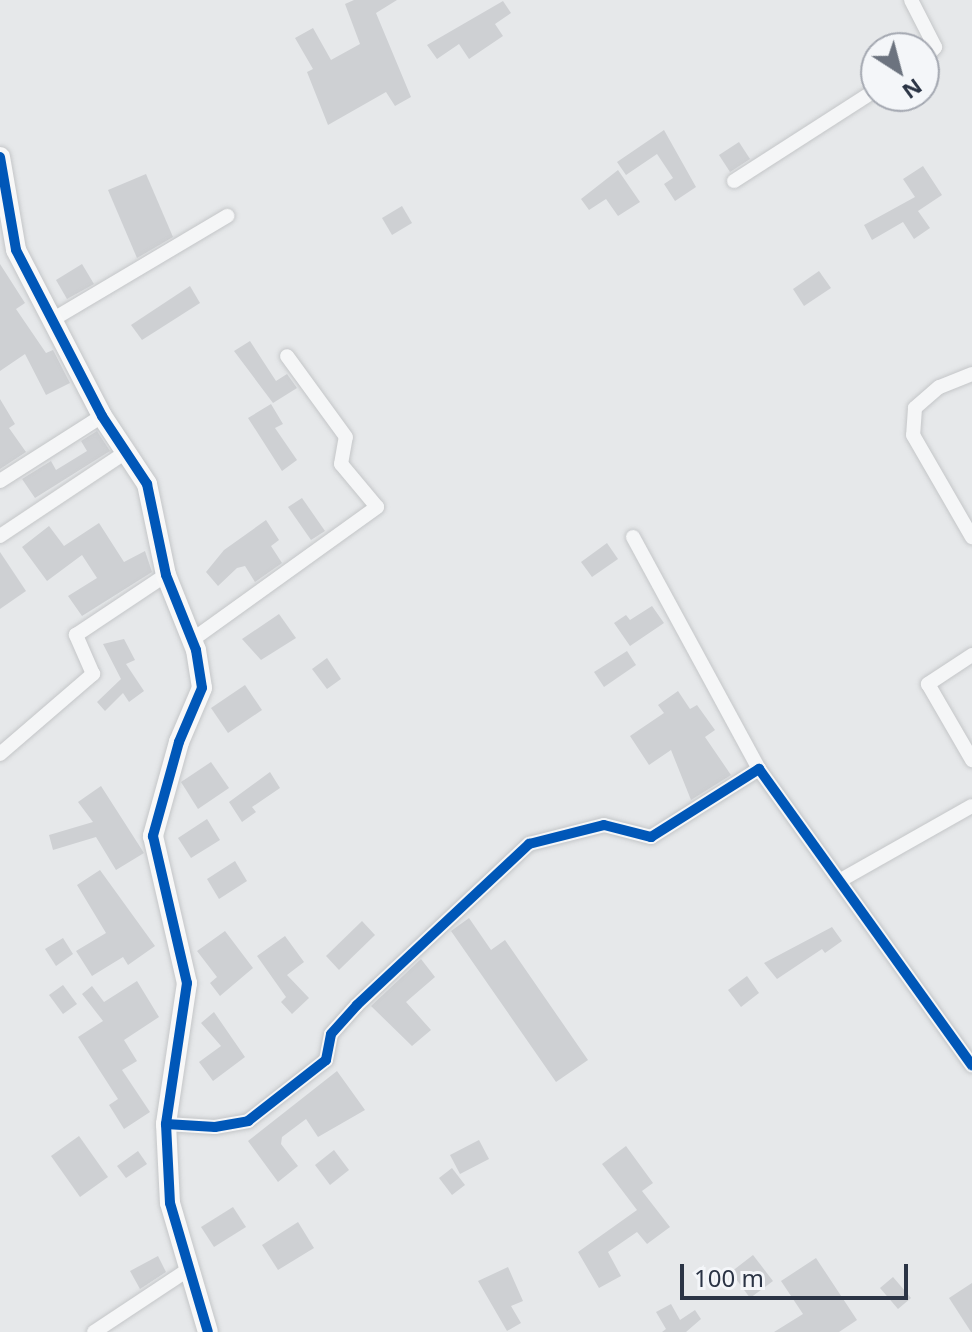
<!DOCTYPE html>
<style>
body{margin:0}
#map{position:relative;width:972px;height:1332px;overflow:hidden;background:#e6e8ea;font-family:"Noto Sans",sans-serif}
div>[style]{position:absolute}
.building>*{inset:0;background:#ced0d3}
.roads{filter:drop-shadow(0 0 2px #c4c6c8) drop-shadow(0 0 2px #c4c6c8)}
.street>*{height:14px;margin:-7px;padding:0 7px;transform-origin:7px;border-radius:7px;background:#f5f6f7}
.secondary>*{height:20px;margin:-10px;padding:0 10px;transform-origin:10px;border-radius:10px;background:#f8f8f8}
.cycleway>*{height:10px;margin:-5px;padding:0 5px;transform-origin:5px;border-radius:5px;background:#0057b8}
span{translate:-50% -50%;white-space:nowrap;text-align:center;line-height:1.15;-webkit-text-stroke:8px #f4f6f9;paint-order:stroke}
.north{position:absolute;left:860px;top:32px;width:80px;height:80px;box-sizing:border-box;background:#f4f6f9;border:2px solid #a4a8b1;border-radius:50%;rotate:144deg;font-size:22px;font-weight:700;line-height:32px;text-align:center;color:#2b3445}
.north::after{content:'';display:block;margin:auto;width:28px;height:36px;background:#6c737f;clip-path:polygon(50% 0,100% 100%,50% 72%,0 100%)}
.scale{position:absolute;left:680px;top:1264px;width:228px;height:36px;box-sizing:border-box;border:4px solid #2b3445;border-top:0;padding-left:10px;font-size:24px;line-height:28px;white-space:nowrap;color:#2b3445;-webkit-text-stroke:6px #f4f6f9;paint-order:stroke}
</style>
<div id="map">
<div class="building">
<div style="clip-path:polygon(354px 0,397px 0,376px 13px,411px 97px,395px 106px,386px 92px,328px 125px,307px 72px,313px 69px,295px 38px,313px 28px,331px 60px,360px 44px,345px 4px)"></div>
<div style="clip-path:polygon(503px 1px,511px 13px,495px 24px,503px 36px,469px 59px,459px 44px,437px 59px,427px 45px)"></div>
<div style="clip-path:polygon(664px 130px,696px 187px,675px 201px,664px 184px,673px 178px,657px 154px,626px 175px,617px 162px)"></div>
<div style="clip-path:polygon(739px 142px,750px 159px,730px 172px,719px 155px)"></div>
<div style="clip-path:polygon(923px 166px,942px 195px,918px 211px,930px 228px,914px 239px,903px 222px,872px 240px,864px 225px,915px 197px,903px 179px)"></div>
<div style="clip-path:polygon(618px 170px,640px 202px,618px 216px,606px 199px,589px 210px,581px 199px)"></div>
<div style="clip-path:polygon(146px 174px,173px 237px,137px 258px,108px 190px)"></div>
<div style="clip-path:polygon(402px 206px,412px 223px,392px 235px,382px 218px)"></div>
<div style="clip-path:polygon(0 264px,25px 303px,16px 309px,46px 353px,53px 350px,70px 383px,46px 395px,25px 354px,0 371px)"></div>
<div style="clip-path:polygon(82px 264px,94px 284px,67px 299px,56px 280px)"></div>
<div style="clip-path:polygon(819px 271px,831px 288px,804px 306px,793px 289px)"></div>
<div style="clip-path:polygon(190px 286px,200px 303px,142px 340px,131px 325px)"></div>
<div style="clip-path:polygon(250px 341px,276px 381px,287px 374px,297px 388px,273px 403px,234px 351px)"></div>
<div style="clip-path:polygon(0 399px,15px 424px,9px 428px,26px 452px,0 469px)"></div>
<div style="clip-path:polygon(271px 404px,283px 424px,275px 428px,297px 460px,282px 471px,248px 418px)"></div>
<div style="clip-path:polygon(97px 431px,110px 451px,35px 498px,22px 479px,51px 461px,56px 470px,87px 451px,81px 441px)"></div>
<div style="clip-path:polygon(302px 498px,325px 531px,311px 540px,288px 507px)"></div>
<div style="clip-path:polygon(266px 520px,279px 540px,271px 546px,282px 563px,255px 582px,245px 566px,237px 568px,218px 586px,206px 572px,224px 550px)"></div>
<div style="clip-path:polygon(99px 523px,124px 562px,145px 551px,152px 572px,82px 616px,68px 596px,97px 578px,82px 555px,47px 581px,22px 547px,49px 526px,64px 546px)"></div>
<div style="clip-path:polygon(607px 543px,618px 559px,592px 577px,581px 562px)"></div>
<div style="clip-path:polygon(0 552px,26px 591px,0 609px)"></div>
<div style="clip-path:polygon(652px 606px,664px 623px,630px 646px,614px 623px,626px 615px,630px 620px)"></div>
<div style="clip-path:polygon(279px 614px,296px 638px,261px 660px,242px 639px)"></div>
<div style="clip-path:polygon(124px 639px,135px 660px,126px 664px,144px 691px,129px 702px,123px 693px,105px 711px,97px 702px,121px 679px,103px 644px)"></div>
<div style="clip-path:polygon(627px 651px,636px 665px,604px 687px,594px 672px)"></div>
<div style="clip-path:polygon(327px 658px,341px 679px,327px 689px,312px 669px)"></div>
<div style="clip-path:polygon(245px 685px,262px 710px,228px 733px,211px 708px)"></div>
<div style="clip-path:polygon(678px 691px,690px 709px,697px 705px,715px 730px,705px 737px,731px 775px,691px 800px,671px 750px,649px 765px,630px 736px,664px 713px,658px 705px)"></div>
<div style="clip-path:polygon(211px 762px,229px 788px,198px 809px,181px 782px)"></div>
<div style="clip-path:polygon(270px 772px,280px 788px,252px 807px,256px 812px,242px 822px,229px 802px)"></div>
<div style="clip-path:polygon(101px 786px,144px 853px,116px 870px,96px 837px,53px 850px,49px 835px,93px 822px,78px 802px)"></div>
<div style="clip-path:polygon(207px 819px,220px 840px,191px 858px,178px 838px)"></div>
<div style="clip-path:polygon(235px 861px,247px 881px,219px 899px,207px 879px)"></div>
<div style="clip-path:polygon(100px 870px,155px 946px,128px 965px,123px 957px,92px 976px,76px 951px,106px 933px,77px 885px)"></div>
<div style="clip-path:polygon(469px 918px,491px 950px,505px 940px,588px 1060px,556px 1082px,451px 931px)"></div>
<div style="clip-path:polygon(362px 921px,375px 935px,339px 970px,326px 956px)"></div>
<div style="clip-path:polygon(832px 927px,842px 941px,825px 953px,822px 949px,777px 979px,764px 963px)"></div>
<div style="clip-path:polygon(225px 931px,253px 968px,220px 996px,210px 983px,217px 977px,197px 951px)"></div>
<div style="clip-path:polygon(285px 936px,304px 962px,287px 975px,309px 998px,292px 1014px,281px 1002px,286px 997px,257px 956px)"></div>
<div style="clip-path:polygon(63px 938px,73px 954px,56px 966px,45px 949px)"></div>
<div style="clip-path:polygon(421px 959px,435px 977px,406px 1002px,431px 1030px,412px 1046px,371px 1006px)"></div>
<div style="clip-path:polygon(747px 976px,759px 993px,741px 1007px,728px 990px)"></div>
<div style="clip-path:polygon(137px 981px,159px 1017px,124px 1040px,137px 1061px,122px 1070px,150px 1112px,124px 1129px,109px 1105px,118px 1099px,78px 1037px,103px 1021px,82px 994px,92px 986px,104px 1002px)"></div>
<div style="clip-path:polygon(63px 985px,77px 1004px,63px 1014px,49px 995px)"></div>
<div style="clip-path:polygon(214px 1012px,245px 1057px,213px 1081px,199px 1062px,221px 1046px,201px 1023px)"></div>
<div style="clip-path:polygon(337px 1071px,365px 1110px,318px 1137px,306px 1119px,282px 1137px,281px 1144px,298px 1166px,278px 1182px,248px 1141px)"></div>
<div style="clip-path:polygon(79px 1136px,108px 1177px,80px 1197px,51px 1156px)"></div>
<div style="clip-path:polygon(479px 1140px,489px 1159px,460px 1174px,450px 1155px)"></div>
<div style="clip-path:polygon(626px 1146px,653px 1183px,642px 1191px,670px 1227px,647px 1244px,637px 1232px,608px 1252px,621px 1276px,599px 1288px,578px 1252px,637px 1210px,602px 1164px)"></div>
<div style="clip-path:polygon(334px 1150px,349px 1170px,330px 1185px,315px 1165px)"></div>
<div style="clip-path:polygon(138px 1151px,147px 1164px,126px 1178px,117px 1166px)"></div>
<div style="clip-path:polygon(452px 1168px,465px 1185px,452px 1195px,439px 1178px)"></div>
<div style="clip-path:polygon(233px 1207px,246px 1227px,214px 1247px,201px 1227px)"></div>
<div style="clip-path:polygon(298px 1222px,314px 1248px,278px 1270px,262px 1245px)"></div>
<div style="clip-path:polygon(753px 1255px,773px 1281px,750px 1298px,731px 1272px)"></div>
<div style="clip-path:polygon(158px 1256px,166px 1272px,140px 1289px,130px 1271px)"></div>
<div style="clip-path:polygon(816px 1258px,857px 1320px,839px 1332px,774px 1332px,803px 1314px,781px 1281px)"></div>
<div style="clip-path:polygon(508px 1267px,523px 1301px,511px 1306px,521px 1323px,507px 1331px,478px 1281px)"></div>
<div style="clip-path:polygon(893px 1277px,911px 1298px,898px 1309px,880px 1288px)"></div>
<div style="clip-path:polygon(972px 1283px,972px 1332px,971px 1332px,949px 1298px)"></div>
<div style="clip-path:polygon(671px 1304px,680px 1320px,695px 1310px,701px 1319px,686px 1332px,662px 1332px,666px 1329px,656px 1312px)"></div>
</div>
<div class="roads">
<div class="street">
<div style="left:911px;top:0;width:53px;rotate:62.9deg"></div>
<div style="left:935px;top:47px;width:17px;rotate:130deg"></div>
<div style="left:734px;top:181px;width:169px;rotate:-32.7deg"></div>
<div style="left:52px;top:320px;width:204px;rotate:-30.7deg"></div>
<div style="left:972px;top:374px;width:35px;rotate:158deg"></div>
<div style="left:939px;top:387px;width:32px;rotate:139deg"></div>
<div style="left:915px;top:408px;width:27px;rotate:94deg"></div>
<div style="left:913px;top:435px;width:118px;rotate:60deg"></div>
<div style="left:0;top:481px;width:121px;rotate:-32.5deg"></div>
<div style="left:0;top:536px;width:151px;rotate:-33.7deg"></div>
<div style="left:633px;top:537px;width:264px;rotate:61.5deg"></div>
<div style="left:192px;top:640px;width:228px;rotate:-35.7deg"></div>
<div style="left:377px;top:507px;width:56px;rotate:-129.9deg"></div>
<div style="left:341px;top:464px;width:27px;rotate:-80deg"></div>
<div style="left:346px;top:437px;width:100px;rotate:-126.1deg"></div>
<div style="left:972px;top:655px;width:53px;rotate:146.6deg"></div>
<div style="left:928px;top:684px;width:88px;rotate:59.9deg"></div>
<div style="left:0;top:754px;width:123px;rotate:-40.7deg"></div>
<div style="left:93px;top:674px;width:43px;rotate:-113.6deg"></div>
<div style="left:76px;top:635px;width:108px;rotate:-33.7deg"></div>
<div style="left:841px;top:880px;width:150px;rotate:-29.5deg"></div>
<div style="left:166px;top:1124px;width:49px;rotate:3.5deg"></div>
<div style="left:215px;top:1127px;width:34px;rotate:-10deg"></div>
<div style="left:248px;top:1121px;width:99px;rotate:-38deg"></div>
<div style="left:326px;top:1060px;width:26px;rotate:-79deg"></div>
<div style="left:331px;top:1034px;width:39px;rotate:-48deg"></div>
<div style="left:357px;top:1005px;width:236px;rotate:-43.1deg"></div>
<div style="left:529px;top:844px;width:77px;rotate:-14.2deg"></div>
<div style="left:604px;top:825px;width:49px;rotate:14.3deg"></div>
<div style="left:651px;top:837px;width:128px;rotate:-32.2deg"></div>
<div style="left:759px;top:769px;width:365px;rotate:54.3deg"></div>
<div style="left:94px;top:1332px;width:110px;rotate:-33.5deg"></div>
</div>
<div class="secondary">
<div style="left:0;top:157px;width:94px;rotate:80.2deg"></div>
<div style="left:16px;top:250px;width:187px;rotate:62.6deg"></div>
<div style="left:102px;top:416px;width:82px;rotate:56.5deg"></div>
<div style="left:147px;top:484px;width:93px;rotate:78.2deg"></div>
<div style="left:166px;top:575px;width:81px;rotate:68.2deg"></div>
<div style="left:196px;top:650px;width:38px;rotate:81deg"></div>
<div style="left:202px;top:688px;width:59px;rotate:113.1deg"></div>
<div style="left:179px;top:742px;width:98px;rotate:105.5deg"></div>
<div style="left:153px;top:836px;width:151px;rotate:77deg"></div>
<div style="left:187px;top:983px;width:143px;rotate:98.5deg"></div>
<div style="left:166px;top:1124px;width:79px;rotate:87.1deg"></div>
<div style="left:170px;top:1203px;width:134px;rotate:73.6deg"></div>
</div>
</div>
<div class="cycleway">
<div style="left:0;top:157px;width:94px;rotate:80.2deg"></div>
<div style="left:16px;top:250px;width:187px;rotate:62.6deg"></div>
<div style="left:102px;top:416px;width:82px;rotate:56.5deg"></div>
<div style="left:147px;top:484px;width:93px;rotate:78.2deg"></div>
<div style="left:166px;top:575px;width:81px;rotate:68.2deg"></div>
<div style="left:196px;top:650px;width:38px;rotate:81deg"></div>
<div style="left:202px;top:688px;width:59px;rotate:113.1deg"></div>
<div style="left:179px;top:742px;width:98px;rotate:105.5deg"></div>
<div style="left:153px;top:836px;width:151px;rotate:77deg"></div>
<div style="left:187px;top:983px;width:143px;rotate:98.5deg"></div>
<div style="left:166px;top:1124px;width:79px;rotate:87.1deg"></div>
<div style="left:170px;top:1203px;width:134px;rotate:73.6deg"></div>
<div style="left:166px;top:1124px;width:49px;rotate:3.5deg"></div>
<div style="left:215px;top:1127px;width:34px;rotate:-10deg"></div>
<div style="left:248px;top:1121px;width:99px;rotate:-38deg"></div>
<div style="left:326px;top:1060px;width:26px;rotate:-79deg"></div>
<div style="left:331px;top:1034px;width:39px;rotate:-48deg"></div>
<div style="left:357px;top:1005px;width:236px;rotate:-43.1deg"></div>
<div style="left:529px;top:844px;width:77px;rotate:-14.2deg"></div>
<div style="left:604px;top:825px;width:49px;rotate:14.3deg"></div>
<div style="left:651px;top:837px;width:128px;rotate:-32.2deg"></div>
<div style="left:759px;top:769px;width:365px;rotate:54.3deg"></div>
</div>
<div class="north">N</div>
<div class="scale">100 m</div>
</div>
